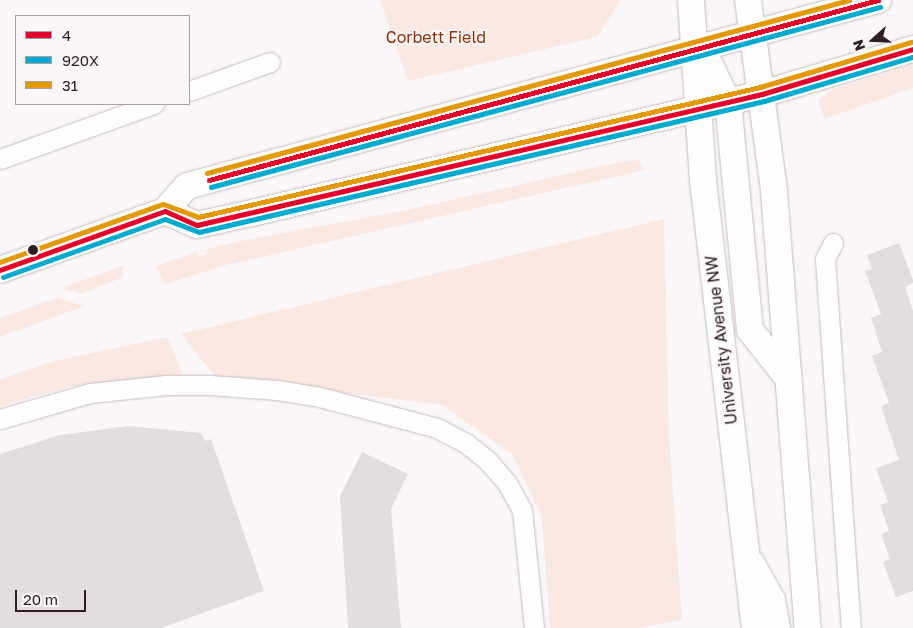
<!DOCTYPE html>
<style>
body{margin:0}
#map{position:relative;width:913px;height:628px;overflow:hidden;background:#fbf7f9;font-family:"Golos Text",sans-serif}
div>[style]{position:absolute}
.green>*{inset:0;background:#fae8e2}
.building>*{inset:0;background:#e3dce1}
.roads{filter:drop-shadow(0 0 1px #c4bcbf) drop-shadow(0 0 1px #c4bcbf)}
.street>*{height:19px;margin:-9.5px;padding:0 9.5px;transform-origin:9.5px;border-radius:9.5px;background:#fefefe}
.secondary>*{height:26px;margin:-13px;padding:0 13px;transform-origin:13px;border-radius:13px;background:#fefefe}
.bus-1>*{height:5px;margin:-2.5px;padding:0 2.5px;transform-origin:2.5px;border-radius:2.5px;background:#e4002b}
.bus-2>*{height:5px;margin:-2.5px;padding:0 2.5px;transform-origin:2.5px;border-radius:2.5px;background:#00a9ce}
.bus-3>*{height:5px;margin:-2.5px;padding:0 2.5px;transform-origin:2.5px;border-radius:2.5px;background:#e39904}
.dots>*{width:14px;height:14px;translate:-50% -50%;box-sizing:border-box;border:2px solid #fcf6f8;border-radius:50%}
span{translate:-50% -50%;white-space:nowrap;text-align:center;line-height:1.15;-webkit-text-stroke:4px #fcf6f8;paint-order:stroke}
.park-label{font-size:16px;color:#853007}
.street-label{font-size:16px;color:#2c2025}
.legend{position:absolute;left:15px;top:15px;width:175px;height:90px;box-sizing:border-box;background:#fcf6f8;border:1px solid #a9a0a4;margin:0;padding:6px 9px;list-style:none;font-size:15px;color:#2c2025}
.legend li{display:flex;align-items:center;gap:10px;height:25px}
.legend b{width:25px;border:1px solid #a9a0a4}
.north{position:absolute;left:848px;top:15px;width:50px;height:50px;-webkit-text-stroke:4px #fcf6f8;paint-order:stroke;rotate:250deg;font-size:14px;font-weight:700;line-height:20px;text-align:center;color:#2c2025}
.north::after{content:'';display:block;margin:auto;width:18px;height:22px;background:#2c2025;clip-path:polygon(50% 0,100% 100%,50% 72%,0 100%)}
.scale{position:absolute;left:15px;top:590px;width:71px;height:22px;box-sizing:border-box;border:2px solid #2c2025;border-top:0;padding-left:6px;font-size:15px;line-height:18px;white-space:nowrap;color:#2c2025;-webkit-text-stroke:4px #fcf6f8;paint-order:stroke}
</style>
<div id="map">
<div class="green">
<div style="clip-path:polygon(380px 0,621px 0,597px 37px,408px 81px)"></div>
<div style="clip-path:polygon(913px 65px,913px 88px,824px 119px,818px 100px,834px 89px)"></div>
<div style="clip-path:polygon(638px 160px,645px 170px,226px 265px,165px 284px,156px 266px,196px 252px,198px 257px,207px 254px,207px 249px,241px 241px,407px 210px,615px 163px)"></div>
<div style="clip-path:polygon(664px 219px,669px 436px,682px 620px,638px 628px,550px 628px,542px 517px,512px 454px,442px 405px,215px 376px,181px 334px)"></div>
<div style="clip-path:polygon(124px 265px,121px 278px,81px 294px,62px 288px)"></div>
<div style="clip-path:polygon(57px 298px,84px 306px,0 337px,0 318px)"></div>
<div style="clip-path:polygon(167px 337px,183px 374px,73px 386px,0 406px,0 379px,55px 361px)"></div>
</div>
<div class="building">
<div style="clip-path:polygon(899px 243px,913px 280px,913px 283px,905px 287px,913px 311px,913px 591px,896px 597px,883px 562px,890px 559px,881px 534px,889px 531px,880px 505px,888px 502px,876px 468px,899px 460px,881px 406px,889px 403px,872px 356px,882px 352px,871px 318px,881px 314px,865px 271px,872px 269px,867px 255px)"></div>
<div style="clip-path:polygon(128px 426px,201px 433px,205px 441px,211px 439px,264px 591px,161px 628px,0 628px,0 454px,60px 435px)"></div>
<div style="clip-path:polygon(362px 452px,408px 474px,391px 509px,401px 628px,348px 628px,340px 496px)"></div>
</div>
<div class="roads">
<div class="street">
<div style="left:189px;top:91px;width:86px;rotate:-19.7deg"></div>
<div style="left:0;top:159px;width:164px;rotate:-19.7deg"></div>
<div style="left:833px;top:243px;width:18px;rotate:117deg"></div>
<div style="left:825px;top:259px;width:370px;rotate:86deg"></div>
<div style="left:0;top:419px;width:94px;rotate:-16.1deg"></div>
<div style="left:90px;top:393px;width:76px;rotate:-6deg"></div>
<div style="left:166px;top:385px;width:44px"></div>
<div style="left:210px;top:385px;width:67px;rotate:4.3deg"></div>
<div style="left:277px;top:390px;width:39px;rotate:9deg"></div>
<div style="left:316px;top:396px;width:125px;rotate:14.8deg"></div>
<div style="left:437px;top:428px;width:34px;rotate:28deg"></div>
<div style="left:467px;top:444px;width:26px;rotate:39deg"></div>
<div style="left:487px;top:460px;width:30px;rotate:49deg"></div>
<div style="left:507px;top:483px;width:31px;rotate:61deg"></div>
<div style="left:522px;top:510px;width:119px;rotate:84.2deg"></div>
</div>
<div class="secondary">
<div style="left:691px;top:0;width:180px;rotate:86.2deg"></div>
<div style="left:703px;top:180px;width:451px;rotate:83.4deg"></div>
<div style="left:748px;top:0;width:193px;rotate:82.2deg"></div>
<div style="left:774px;top:191px;width:438px;rotate:85.6deg"></div>
<div style="left:695px;top:51px;width:16px;rotate:38deg"></div>
<div style="left:708px;top:61px;width:46px;rotate:64deg"></div>
<div style="left:728px;top:102px;width:229px;rotate:84.5deg"></div>
<div style="left:750px;top:330px;width:60px;rotate:51.8deg"></div>
<div style="left:165px;top:211px;width:35px;rotate:24deg"></div>
<div style="left:197px;top:225px;width:60px;rotate:-12.4deg"></div>
<div style="left:256px;top:212px;width:520px;rotate:-13.13deg"></div>
<div style="left:762px;top:94px;width:158px;rotate:-16.6deg"></div>
<div style="left:0;top:270px;width:175px;rotate:-19.7deg"></div>
<div style="left:165px;top:211px;width:33px;rotate:-49deg"></div>
<div style="left:187px;top:186px;width:716px;rotate:-15.07deg"></div>
<div style="left:752px;top:564px;width:41px;rotate:60.9deg"></div>
<div style="left:772px;top:600px;width:28px;rotate:80deg"></div>
</div>
</div>
<div class="bus-1">
<div style="left:209px;top:180px;width:693px;rotate:-15.06deg"></div>
<div style="left:0;top:270px;width:175px;rotate:-19.7deg"></div>
<div style="left:165px;top:211px;width:35px;rotate:24deg"></div>
<div style="left:197px;top:225px;width:580px;rotate:-13.05deg"></div>
<div style="left:762px;top:94px;width:158px;rotate:-16.6deg"></div>
</div>
<div class="bus-2">
<div style="left:211px;top:187px;width:693px;rotate:-15.06deg"></div>
<div style="left:3px;top:277px;width:172px;rotate:-19.7deg"></div>
<div style="left:165px;top:219px;width:36px;rotate:21deg"></div>
<div style="left:199px;top:232px;width:580px;rotate:-13.05deg"></div>
<div style="left:764px;top:101px;width:155px;rotate:-16.5deg"></div>
</div>
<div class="bus-3">
<div style="left:207px;top:173px;width:665px;rotate:-15.08deg"></div>
<div style="left:0;top:262px;width:173px;rotate:-19.6deg"></div>
<div style="left:163px;top:204px;width:37px;rotate:20deg"></div>
<div style="left:198px;top:217px;width:577px;rotate:-13.02deg"></div>
<div style="left:760px;top:87px;width:158px;rotate:-16.6deg"></div>
</div>
<div class="dots">
<div style="left:33px;top:250px;background:#2c2025"></div>
</div>
<div class="park-label">
<span style="left:436px;top:37px">Corbett Field</span>
</div>
<div class="street-label">
<span style="left:721px;top:340px;rotate:-97deg">University Avenue NW</span>
</div>
<ul class="legend">
<li><b style="height:6px;background:#e4002b"></b>4</li>
<li><b style="height:6px;background:#00a9ce"></b>920X</li>
<li><b style="height:6px;background:#e39904"></b>31</li>
</ul>
<div class="north">N</div>
<div class="scale">20 m</div>
</div>
